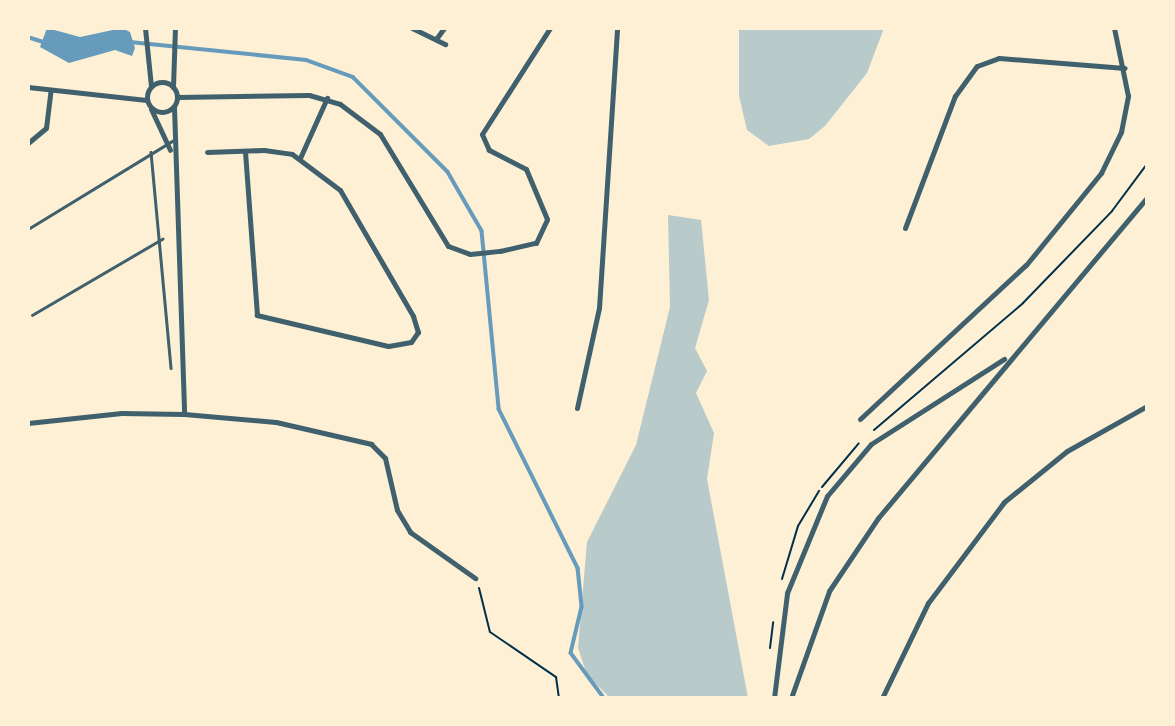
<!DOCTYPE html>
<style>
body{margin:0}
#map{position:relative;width:1175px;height:726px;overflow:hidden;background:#fdf0d5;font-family:"Nunito Sans",sans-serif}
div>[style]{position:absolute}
.green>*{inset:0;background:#b9caca}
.water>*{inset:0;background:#669bbc}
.stream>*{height:3.5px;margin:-1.75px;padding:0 1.75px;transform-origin:1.75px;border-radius:1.75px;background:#669bbc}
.path>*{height:2px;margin:-1px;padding:0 1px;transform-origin:1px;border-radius:1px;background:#003049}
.service>*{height:2.5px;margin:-1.25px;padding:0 1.25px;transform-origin:1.25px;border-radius:1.25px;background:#3f606c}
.minor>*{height:5px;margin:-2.5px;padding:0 2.5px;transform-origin:2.5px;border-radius:2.5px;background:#3f606c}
.minor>.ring{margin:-2.5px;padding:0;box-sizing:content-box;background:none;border:5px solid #3f606c;border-radius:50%}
span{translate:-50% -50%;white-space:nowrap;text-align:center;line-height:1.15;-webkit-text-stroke:5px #fdf0d5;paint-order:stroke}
.frame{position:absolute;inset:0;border:30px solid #fdf0d5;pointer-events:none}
</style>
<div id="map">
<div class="green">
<div style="clip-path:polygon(739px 28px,884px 28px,867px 73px,825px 126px,809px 139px,769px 146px,747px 130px,739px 96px)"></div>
<div style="clip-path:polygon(668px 215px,701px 220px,709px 300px,695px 348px,707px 371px,696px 393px,714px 433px,707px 479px,748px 698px,610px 698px,587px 675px,578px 648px,587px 542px,636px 445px,670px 307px)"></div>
</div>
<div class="water">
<div style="clip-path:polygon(47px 28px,80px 37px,122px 28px,130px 32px,135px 48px,132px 56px,115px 50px,69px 63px,40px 47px)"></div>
</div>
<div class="stream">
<div style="left:28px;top:37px;width:19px;rotate:18deg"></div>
<div style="left:130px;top:42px;width:177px;rotate:5.8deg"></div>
<div style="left:306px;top:60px;width:50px;rotate:19.9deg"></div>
<div style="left:353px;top:77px;width:134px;rotate:45deg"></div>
<div style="left:448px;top:172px;width:68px;rotate:60deg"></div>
<div style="left:482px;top:231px;width:179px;rotate:84.5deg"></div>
<div style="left:499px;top:409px;width:178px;rotate:63.6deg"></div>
<div style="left:578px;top:568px;width:39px;rotate:84deg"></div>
<div style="left:582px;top:607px;width:47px;rotate:103.4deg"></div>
<div style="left:571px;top:653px;width:56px;rotate:53.7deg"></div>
</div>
<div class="path">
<div style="left:874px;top:430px;width:196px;rotate:-40.4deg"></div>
<div style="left:1023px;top:303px;width:128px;rotate:-45.9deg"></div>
<div style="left:1112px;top:211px;width:59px;rotate:-53.3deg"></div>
<div style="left:822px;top:487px;width:57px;rotate:-49.9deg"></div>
<div style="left:782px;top:579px;width:55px;rotate:-73.2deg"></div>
<div style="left:798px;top:526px;width:41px;rotate:-59deg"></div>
<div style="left:479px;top:588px;width:45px;rotate:76deg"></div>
<div style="left:490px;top:632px;width:80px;rotate:34.3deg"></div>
<div style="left:556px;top:677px;width:21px;rotate:82deg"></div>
<div style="left:770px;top:648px;width:26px;rotate:-83deg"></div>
</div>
<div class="service">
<div style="left:151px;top:152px;width:217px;rotate:84.7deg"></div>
<div style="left:28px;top:229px;width:169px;rotate:-31.4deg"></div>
<div style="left:32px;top:315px;width:151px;rotate:-30.3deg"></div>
</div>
<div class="minor">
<div style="left:145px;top:28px;width:58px;rotate:84.1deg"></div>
<div style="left:412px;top:28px;width:37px;rotate:26deg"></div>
<div style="left:436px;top:39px;width:14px;rotate:-54deg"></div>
<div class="ring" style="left:147px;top:82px;width:25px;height:25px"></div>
<div style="left:28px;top:87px;width:119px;rotate:6.3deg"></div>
<div style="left:173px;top:87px;width:59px;rotate:-88.1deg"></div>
<div style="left:177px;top:97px;width:132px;rotate:-0.9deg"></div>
<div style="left:309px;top:95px;width:32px;rotate:16deg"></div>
<div style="left:340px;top:104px;width:50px;rotate:36.9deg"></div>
<div style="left:380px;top:134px;width:131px;rotate:58.7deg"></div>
<div style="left:448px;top:246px;width:23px;rotate:20deg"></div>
<div style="left:470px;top:254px;width:30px;rotate:-6deg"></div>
<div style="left:500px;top:251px;width:37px;rotate:-13deg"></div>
<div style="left:536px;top:243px;width:26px;rotate:-65deg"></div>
<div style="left:547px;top:219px;width:54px;rotate:-112.8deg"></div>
<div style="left:526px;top:169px;width:42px;rotate:-152.8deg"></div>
<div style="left:489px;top:150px;width:17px;rotate:-114deg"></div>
<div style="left:482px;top:134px;width:126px;rotate:-57.3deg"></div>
<div style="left:174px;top:107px;width:307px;rotate:88.1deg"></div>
<div style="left:151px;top:109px;width:45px;rotate:65.1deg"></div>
<div style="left:28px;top:143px;width:23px;rotate:-40deg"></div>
<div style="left:46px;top:128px;width:38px;rotate:-83deg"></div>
<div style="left:207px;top:152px;width:57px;rotate:-2deg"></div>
<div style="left:264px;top:150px;width:28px;rotate:8deg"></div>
<div style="left:292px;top:154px;width:60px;rotate:36.9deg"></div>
<div style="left:340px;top:190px;width:146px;rotate:59.9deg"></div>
<div style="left:413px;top:316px;width:17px;rotate:73deg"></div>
<div style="left:418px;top:332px;width:12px;rotate:125deg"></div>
<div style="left:411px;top:342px;width:23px;rotate:170deg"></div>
<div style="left:388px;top:346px;width:135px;rotate:-166.7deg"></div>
<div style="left:257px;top:315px;width:164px;rotate:-94.2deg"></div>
<div style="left:300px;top:158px;width:66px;rotate:-65.8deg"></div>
<div style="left:905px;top:228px;width:141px;rotate:-69.3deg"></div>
<div style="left:955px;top:96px;width:37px;rotate:-54deg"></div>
<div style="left:977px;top:66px;width:23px;rotate:-20deg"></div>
<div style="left:999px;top:58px;width:126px;rotate:4.5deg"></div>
<div style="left:577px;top:408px;width:102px;rotate:-77.6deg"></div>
<div style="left:599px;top:308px;width:281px;rotate:-86.3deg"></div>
<div style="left:860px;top:419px;width:226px;rotate:-42.9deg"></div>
<div style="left:1026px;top:265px;width:119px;rotate:-50.8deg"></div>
<div style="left:1101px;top:173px;width:46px;rotate:-64deg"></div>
<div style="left:1121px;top:132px;width:37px;rotate:-79deg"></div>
<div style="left:1128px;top:96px;width:69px;rotate:-101.6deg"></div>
<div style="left:28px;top:423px;width:94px;rotate:-6.1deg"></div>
<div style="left:121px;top:413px;width:63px;rotate:0.9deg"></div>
<div style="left:184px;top:414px;width:92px;rotate:5deg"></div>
<div style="left:276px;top:422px;width:98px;rotate:13deg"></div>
<div style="left:371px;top:444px;width:20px;rotate:45deg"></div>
<div style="left:385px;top:458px;width:53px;rotate:77deg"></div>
<div style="left:397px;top:510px;width:26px;rotate:59deg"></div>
<div style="left:410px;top:532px;width:80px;rotate:35.3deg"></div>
<div style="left:774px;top:698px;width:106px;rotate:-82.9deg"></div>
<div style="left:787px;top:593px;width:105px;rotate:-67.6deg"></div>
<div style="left:827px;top:496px;width:68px;rotate:-49.8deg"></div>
<div style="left:871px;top:444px;width:158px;rotate:-32.6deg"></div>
<div style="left:791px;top:698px;width:114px;rotate:-70.4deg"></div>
<div style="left:829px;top:591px;width:88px;rotate:-56.1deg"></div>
<div style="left:878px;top:518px;width:419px;rotate:-50deg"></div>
<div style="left:882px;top:698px;width:106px;rotate:-64.2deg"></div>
<div style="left:928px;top:603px;width:126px;rotate:-53deg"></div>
<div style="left:1004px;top:502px;width:81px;rotate:-39deg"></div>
<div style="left:1067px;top:451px;width:92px;rotate:-29.4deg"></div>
</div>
<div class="frame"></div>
</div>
